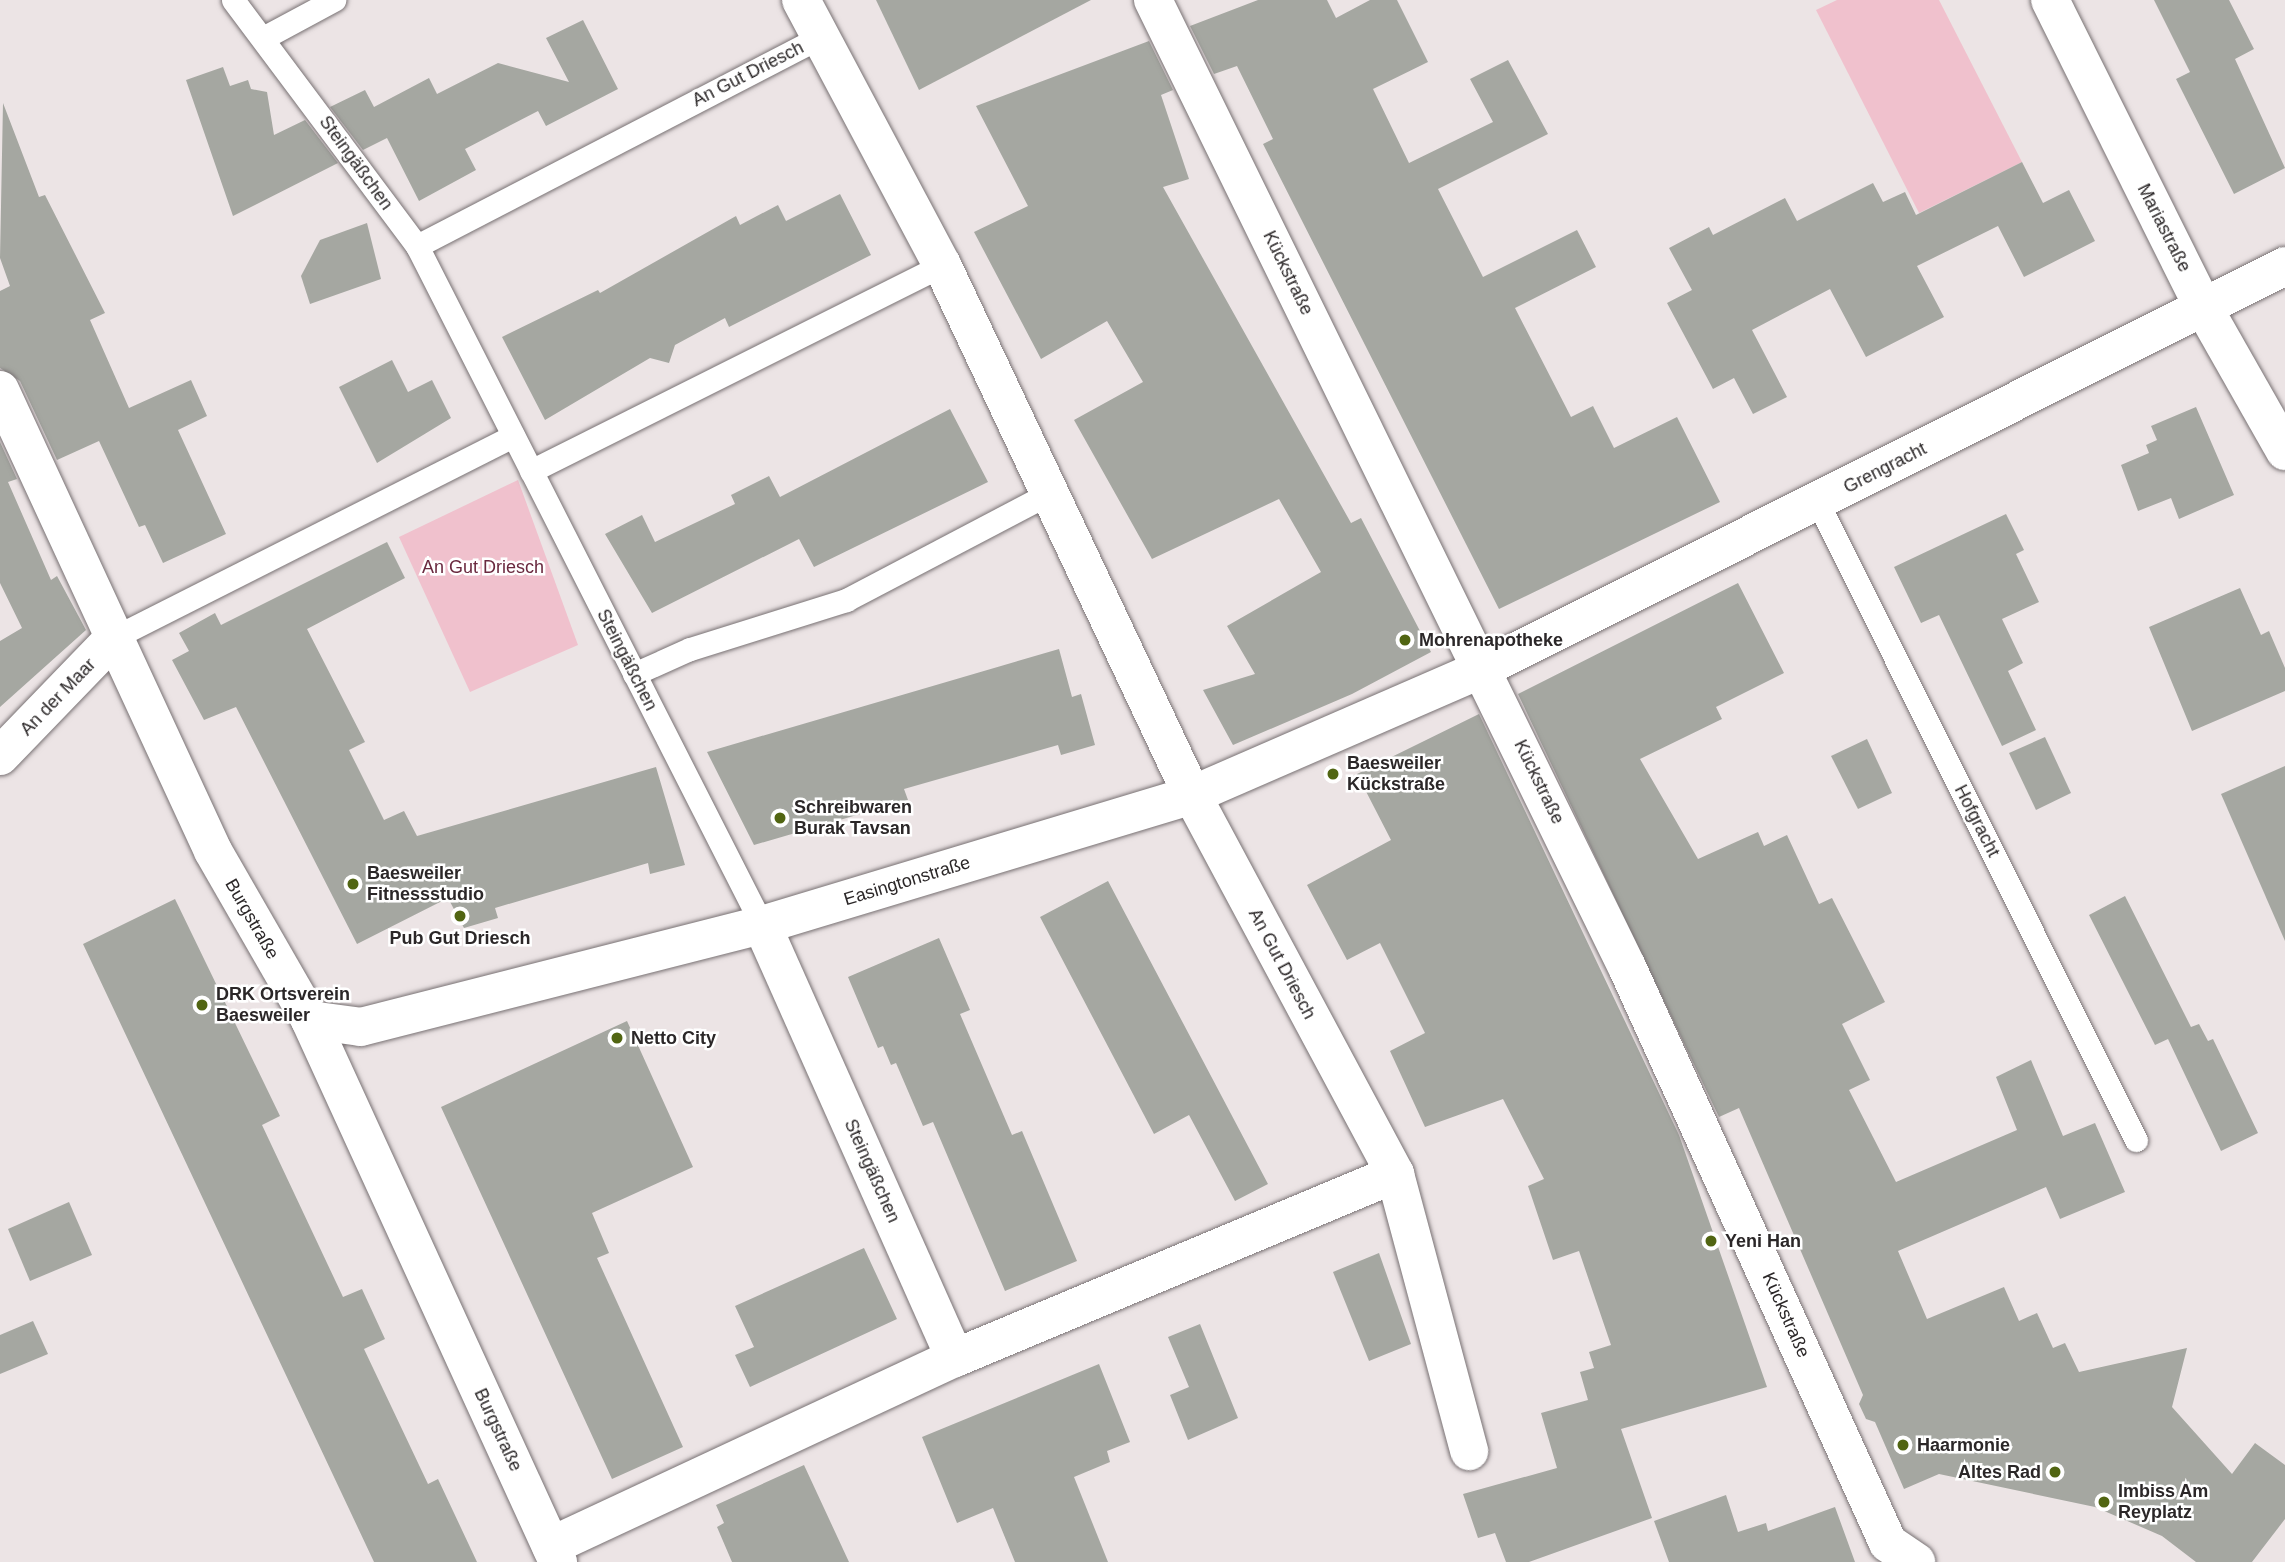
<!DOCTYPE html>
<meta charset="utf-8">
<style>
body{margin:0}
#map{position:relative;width:2285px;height:1562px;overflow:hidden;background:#ece4e5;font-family:Arial,sans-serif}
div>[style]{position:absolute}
.green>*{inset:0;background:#f0c1cd}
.building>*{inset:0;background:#a5a7a1}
.roads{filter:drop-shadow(0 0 2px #787173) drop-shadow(0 0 2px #787173)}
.lane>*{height:23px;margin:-11.5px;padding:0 11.5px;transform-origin:11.5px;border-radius:11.5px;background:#fff}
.street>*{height:38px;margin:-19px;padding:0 19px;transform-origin:19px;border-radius:19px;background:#fff}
.dots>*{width:19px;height:19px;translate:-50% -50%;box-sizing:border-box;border:4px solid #fff;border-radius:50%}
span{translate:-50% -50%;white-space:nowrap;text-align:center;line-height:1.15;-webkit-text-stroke:5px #fff;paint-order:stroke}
.street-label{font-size:18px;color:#2b2728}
.park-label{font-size:18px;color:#6a293f}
.poi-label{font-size:18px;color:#2b2728;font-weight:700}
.left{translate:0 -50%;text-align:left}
.right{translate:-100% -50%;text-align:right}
</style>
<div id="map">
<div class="green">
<div style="clip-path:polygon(1837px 0,1939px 0,2022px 162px,1919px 213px,1816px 10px)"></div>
<div style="clip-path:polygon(518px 480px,578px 645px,470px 692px,399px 537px)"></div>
</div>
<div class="building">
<div style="clip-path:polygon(876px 0,1091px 0,919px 90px)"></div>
<div style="clip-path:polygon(1258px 0,1327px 0,1336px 18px,1370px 0,1397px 0,1428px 62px,1373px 89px,1409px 163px,1493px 122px,1470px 79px,1508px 60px,1548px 134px,1438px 189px,1483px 277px,1577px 230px,1596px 267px,1515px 308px,1571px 417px,1593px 406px,1614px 448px,1677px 417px,1720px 502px,1499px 609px,1263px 144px,1273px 139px,1237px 66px,1214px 74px,1190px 26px)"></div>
<div style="clip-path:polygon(2154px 0,2229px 0,2254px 49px,2235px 59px,2285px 168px,2234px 194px,2176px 79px,2190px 72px)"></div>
<div style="clip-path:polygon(583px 20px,618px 89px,546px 126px,538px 111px,465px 149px,476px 170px,419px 201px,387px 138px,363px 150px,330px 107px,365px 90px,374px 107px,429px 78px,437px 94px,498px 63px,569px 82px,546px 38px)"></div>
<div style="clip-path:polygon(1149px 41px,1173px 90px,1161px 95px,1189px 179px,1163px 187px,1351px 523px,1361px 518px,1431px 652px,1352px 694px,1233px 745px,1203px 690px,1255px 674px,1227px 626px,1321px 572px,1279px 499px,1152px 559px,1074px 420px,1143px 382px,1107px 321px,1041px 359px,974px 232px,1028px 206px,976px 106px)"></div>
<div style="clip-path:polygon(223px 67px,230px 86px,248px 80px,251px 89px,267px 92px,274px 135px,305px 120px,338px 163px,233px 216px,186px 80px)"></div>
<div style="clip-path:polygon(3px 103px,39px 197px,45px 195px,105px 313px,90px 320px,129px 408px,191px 380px,207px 416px,178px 430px,226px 534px,163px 563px,145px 525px,139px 527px,99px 441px,57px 460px,20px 381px,0 368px,0 291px,10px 286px,0 258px)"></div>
<div style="clip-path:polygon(2022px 162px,2043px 203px,2069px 190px,2095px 241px,2024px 277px,1998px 226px,1917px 266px,1944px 317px,1866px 357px,1830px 289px,1752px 330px,1787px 397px,1753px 414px,1734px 378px,1713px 389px,1667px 303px,1692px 290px,1669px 248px,1709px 227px,1713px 235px,1785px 198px,1797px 221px,1873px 183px,1883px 202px,1905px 192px,1916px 215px)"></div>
<div style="clip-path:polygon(840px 194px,871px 255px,729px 327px,725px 318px,675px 345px,669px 363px,650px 358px,545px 420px,502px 337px,598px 290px,600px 293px,736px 216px,740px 225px,778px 205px,786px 221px)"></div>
<div style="clip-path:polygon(367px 223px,381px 279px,310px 304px,301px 276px,320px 240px)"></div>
<div style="clip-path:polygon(392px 360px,408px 392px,432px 380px,451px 418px,377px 463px,339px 387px)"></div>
<div style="clip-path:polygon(2196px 407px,2234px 495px,2179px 519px,2171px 498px,2138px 511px,2121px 465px,2149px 453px,2146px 445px,2157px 440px,2151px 426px)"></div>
<div style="clip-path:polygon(950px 409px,988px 482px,814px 567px,799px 539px,652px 613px,605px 534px,642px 515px,655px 542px,735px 504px,731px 495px,769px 476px,780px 497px)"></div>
<div style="clip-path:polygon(0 442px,17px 479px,8px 482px,51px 580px,57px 576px,86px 630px,0 707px,0 641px,22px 628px,0 583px)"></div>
<div style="clip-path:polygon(2006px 514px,2024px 550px,2016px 554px,2039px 602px,2002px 619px,2023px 663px,2008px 671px,2036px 730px,2002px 746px,1939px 615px,1921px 623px,1894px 567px)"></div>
<div style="clip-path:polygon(387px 542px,405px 578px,307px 629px,365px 742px,349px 750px,384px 820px,404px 811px,417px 836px,656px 767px,685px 865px,650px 874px,648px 863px,495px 908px,498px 918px,464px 928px,448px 898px,357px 944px,236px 707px,204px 720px,172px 660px,189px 651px,179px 633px,215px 613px,221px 625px)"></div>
<div style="clip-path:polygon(1738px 583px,1784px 673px,1716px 707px,1722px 719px,1640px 759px,1698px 859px,1758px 832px,1764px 846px,1787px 835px,1819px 904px,1832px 898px,1885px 1002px,1842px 1024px,1870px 1080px,1849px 1090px,1896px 1182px,2017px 1130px,1996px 1077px,2031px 1060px,2063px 1136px,2095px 1123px,2125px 1192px,2060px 1219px,2046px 1187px,1898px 1251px,1927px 1319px,2004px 1287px,2019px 1321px,2037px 1313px,2053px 1348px,2065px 1343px,2079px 1372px,2187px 1348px,2172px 1407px,2232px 1474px,2255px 1443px,2285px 1465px,2285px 1519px,2252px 1562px,2196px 1562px,2162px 1536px,2095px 1507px,1939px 1474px,1904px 1489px,1875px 1422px,1866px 1419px,1859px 1404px,1863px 1395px,1739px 1108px,1719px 1117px,1518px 694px)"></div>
<div style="clip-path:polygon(2240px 588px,2261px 635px,2269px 631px,2285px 668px,2285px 691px,2192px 731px,2149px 627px)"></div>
<div style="clip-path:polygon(1059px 649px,1072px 697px,1081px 694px,1095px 745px,1061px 755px,1058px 745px,904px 789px,908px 800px,754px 845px,707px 752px)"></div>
<div style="clip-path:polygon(1479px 714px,1679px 1135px,1767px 1387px,1621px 1429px,1652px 1518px,1529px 1562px,1506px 1562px,1495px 1533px,1478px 1538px,1463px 1494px,1557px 1468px,1541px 1413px,1588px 1400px,1580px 1372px,1594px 1368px,1589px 1352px,1611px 1345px,1579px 1251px,1553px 1260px,1528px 1186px,1544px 1179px,1503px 1099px,1425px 1127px,1390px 1051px,1425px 1033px,1380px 943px,1347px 960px,1307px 885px,1391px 840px,1357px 774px)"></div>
<div style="clip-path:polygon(2045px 737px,2071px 793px,2036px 810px,2009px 753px)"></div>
<div style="clip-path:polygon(1867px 739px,1892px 793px,1858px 809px,1831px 756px)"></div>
<div style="clip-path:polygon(2285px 766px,2285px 941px,2221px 794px)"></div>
<div style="clip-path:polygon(1108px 881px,1268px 1184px,1235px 1201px,1189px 1115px,1154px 1134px,1040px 917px)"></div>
<div style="clip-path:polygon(2125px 896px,2191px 1027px,2199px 1024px,2208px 1041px,2213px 1039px,2258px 1133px,2221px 1151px,2168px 1039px,2155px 1045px,2089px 915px)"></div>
<div style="clip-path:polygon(175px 899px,280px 1116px,262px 1125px,343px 1297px,362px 1289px,385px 1339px,364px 1349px,428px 1484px,438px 1479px,477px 1562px,374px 1562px,83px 944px)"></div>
<div style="clip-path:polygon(939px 938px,970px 1010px,960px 1014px,1012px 1135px,1022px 1131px,1077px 1261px,1005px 1291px,933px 1122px,923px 1126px,896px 1063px,891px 1065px,883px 1046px,878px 1048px,848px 977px)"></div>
<div style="clip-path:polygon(627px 1021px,693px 1167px,592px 1213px,609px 1253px,597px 1258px,683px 1447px,612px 1479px,441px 1107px)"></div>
<div style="clip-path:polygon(69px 1202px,92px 1255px,30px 1281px,8px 1229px)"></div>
<div style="clip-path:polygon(864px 1248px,897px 1319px,750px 1387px,735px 1355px,754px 1347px,735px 1306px)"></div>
<div style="clip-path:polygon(1379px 1253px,1411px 1344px,1369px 1361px,1333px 1272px)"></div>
<div style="clip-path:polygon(33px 1321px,48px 1354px,0 1374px,0 1335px)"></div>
<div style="clip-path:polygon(1200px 1324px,1238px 1418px,1188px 1440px,1170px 1395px,1189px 1387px,1168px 1337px)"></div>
<div style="clip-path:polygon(1099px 1364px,1130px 1442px,1107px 1451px,1110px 1462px,1074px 1477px,1108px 1562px,1015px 1562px,993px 1508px,957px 1523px,922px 1437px)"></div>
<div style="clip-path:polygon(804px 1465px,849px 1562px,732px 1562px,717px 1527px,724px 1523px,716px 1505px)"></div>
<div style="clip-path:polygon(1726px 1495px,1738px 1532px,1766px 1523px,1768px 1531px,1835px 1507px,1855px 1562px,1669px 1562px,1654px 1521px)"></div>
</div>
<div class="roads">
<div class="lane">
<div style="left:233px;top:0;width:307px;rotate:53.2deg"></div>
<div style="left:417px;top:246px;width:762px;rotate:63.06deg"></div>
<div style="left:263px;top:38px;width:81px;rotate:-28.2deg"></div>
<div style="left:417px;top:246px;width:453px;rotate:-27.4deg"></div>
<div style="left:531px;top:471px;width:460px;rotate:-26.6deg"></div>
<div style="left:1818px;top:503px;width:712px;rotate:63.47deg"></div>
<div style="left:115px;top:637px;width:446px;rotate:-26.8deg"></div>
<div style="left:634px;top:674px;width:61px;rotate:-24.1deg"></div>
<div style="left:690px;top:649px;width:164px;rotate:-17.4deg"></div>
<div style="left:846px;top:600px;width:230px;rotate:-27.7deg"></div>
</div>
<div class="street">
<div style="left:801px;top:0;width:300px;rotate:62deg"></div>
<div style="left:942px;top:265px;width:586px;rotate:64.75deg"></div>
<div style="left:1192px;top:795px;width:430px;rotate:61.8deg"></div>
<div style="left:1395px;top:1174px;width:287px;rotate:75deg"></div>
<div style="left:1153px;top:0;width:1077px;rotate:63.89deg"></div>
<div style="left:1627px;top:967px;width:632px;rotate:65.62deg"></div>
<div style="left:1888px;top:1543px;width:34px;rotate:34deg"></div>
<div style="left:2050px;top:0;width:341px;rotate:63.5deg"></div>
<div style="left:2202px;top:305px;width:168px;rotate:60.4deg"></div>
<div style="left:0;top:390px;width:508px;rotate:65.2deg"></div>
<div style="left:213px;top:851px;width:195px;rotate:60.1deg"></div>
<div style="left:310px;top:1020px;width:596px;rotate:65.41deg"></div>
<div style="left:0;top:756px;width:165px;rotate:-46deg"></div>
<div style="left:762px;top:925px;width:474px;rotate:66deg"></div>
<div style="left:310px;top:1020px;width:51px;rotate:7.8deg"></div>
<div style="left:361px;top:1027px;width:414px;rotate:-14.3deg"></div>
<div style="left:762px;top:925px;width:449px;rotate:-16.8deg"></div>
<div style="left:1192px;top:795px;width:318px;rotate:-23.5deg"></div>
<div style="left:1484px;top:668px;width:896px;rotate:-26.65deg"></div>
<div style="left:551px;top:1546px;width:446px;rotate:-25deg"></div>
<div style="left:955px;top:1358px;width:477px;rotate:-22.7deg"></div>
</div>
</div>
<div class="dots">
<div style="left:1405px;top:640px;background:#516512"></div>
<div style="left:1333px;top:774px;background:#516512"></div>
<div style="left:780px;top:818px;background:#516512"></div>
<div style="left:353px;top:884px;background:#516512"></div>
<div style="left:460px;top:916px;background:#516512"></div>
<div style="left:202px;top:1005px;background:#516512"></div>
<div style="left:617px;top:1038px;background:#516512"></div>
<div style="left:1711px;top:1241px;background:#516512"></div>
<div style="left:1903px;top:1445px;background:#516512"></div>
<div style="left:2055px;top:1472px;background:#516512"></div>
<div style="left:2104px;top:1502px;background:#516512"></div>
</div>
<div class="street-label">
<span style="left:748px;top:74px;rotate:-27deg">An Gut Driesch</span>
<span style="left:356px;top:163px;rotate:54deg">Steingäßchen</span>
<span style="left:2164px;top:228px;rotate:63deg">Mariastraße</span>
<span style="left:1288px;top:273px;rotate:64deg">Kückstraße</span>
<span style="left:1885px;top:468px;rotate:-27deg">Grengracht</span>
<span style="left:627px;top:660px;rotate:63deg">Steingäßchen</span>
<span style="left:58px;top:697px;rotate:-46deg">An der Maar</span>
<span style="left:1539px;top:782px;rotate:64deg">Kückstraße</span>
<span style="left:1977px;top:821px;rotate:63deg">Hofgracht</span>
<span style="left:907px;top:881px;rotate:-17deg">Easingtonstraße</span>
<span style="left:252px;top:919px;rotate:60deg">Burgstraße</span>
<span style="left:1282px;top:964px;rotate:62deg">An Gut Driesch</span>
<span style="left:872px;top:1171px;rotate:66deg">Steingäßchen</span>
<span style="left:1786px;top:1315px;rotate:66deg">Kückstraße</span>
<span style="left:498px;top:1430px;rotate:65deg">Burgstraße</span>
</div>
<div class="park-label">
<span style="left:483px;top:567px">An Gut Driesch</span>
</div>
<div class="poi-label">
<span class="left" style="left:1419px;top:640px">Mohrenapotheke</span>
<span class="left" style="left:1347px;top:774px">Baesweiler<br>Kückstraße</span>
<span class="left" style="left:794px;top:818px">Schreibwaren<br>Burak Tavsan</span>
<span class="left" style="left:367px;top:884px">Baesweiler<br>Fitnessstudio</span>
<span style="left:460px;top:938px">Pub Gut Driesch</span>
<span class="left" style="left:216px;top:1005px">DRK Ortsverein<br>Baesweiler</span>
<span class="left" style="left:631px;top:1038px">Netto City</span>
<span class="left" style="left:1725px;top:1241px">Yeni Han</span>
<span class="left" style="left:1917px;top:1445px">Haarmonie</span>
<span class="right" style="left:2041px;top:1472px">Altes Rad</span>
<span class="left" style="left:2118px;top:1502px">Imbiss Am<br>Reyplatz</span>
</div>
</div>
